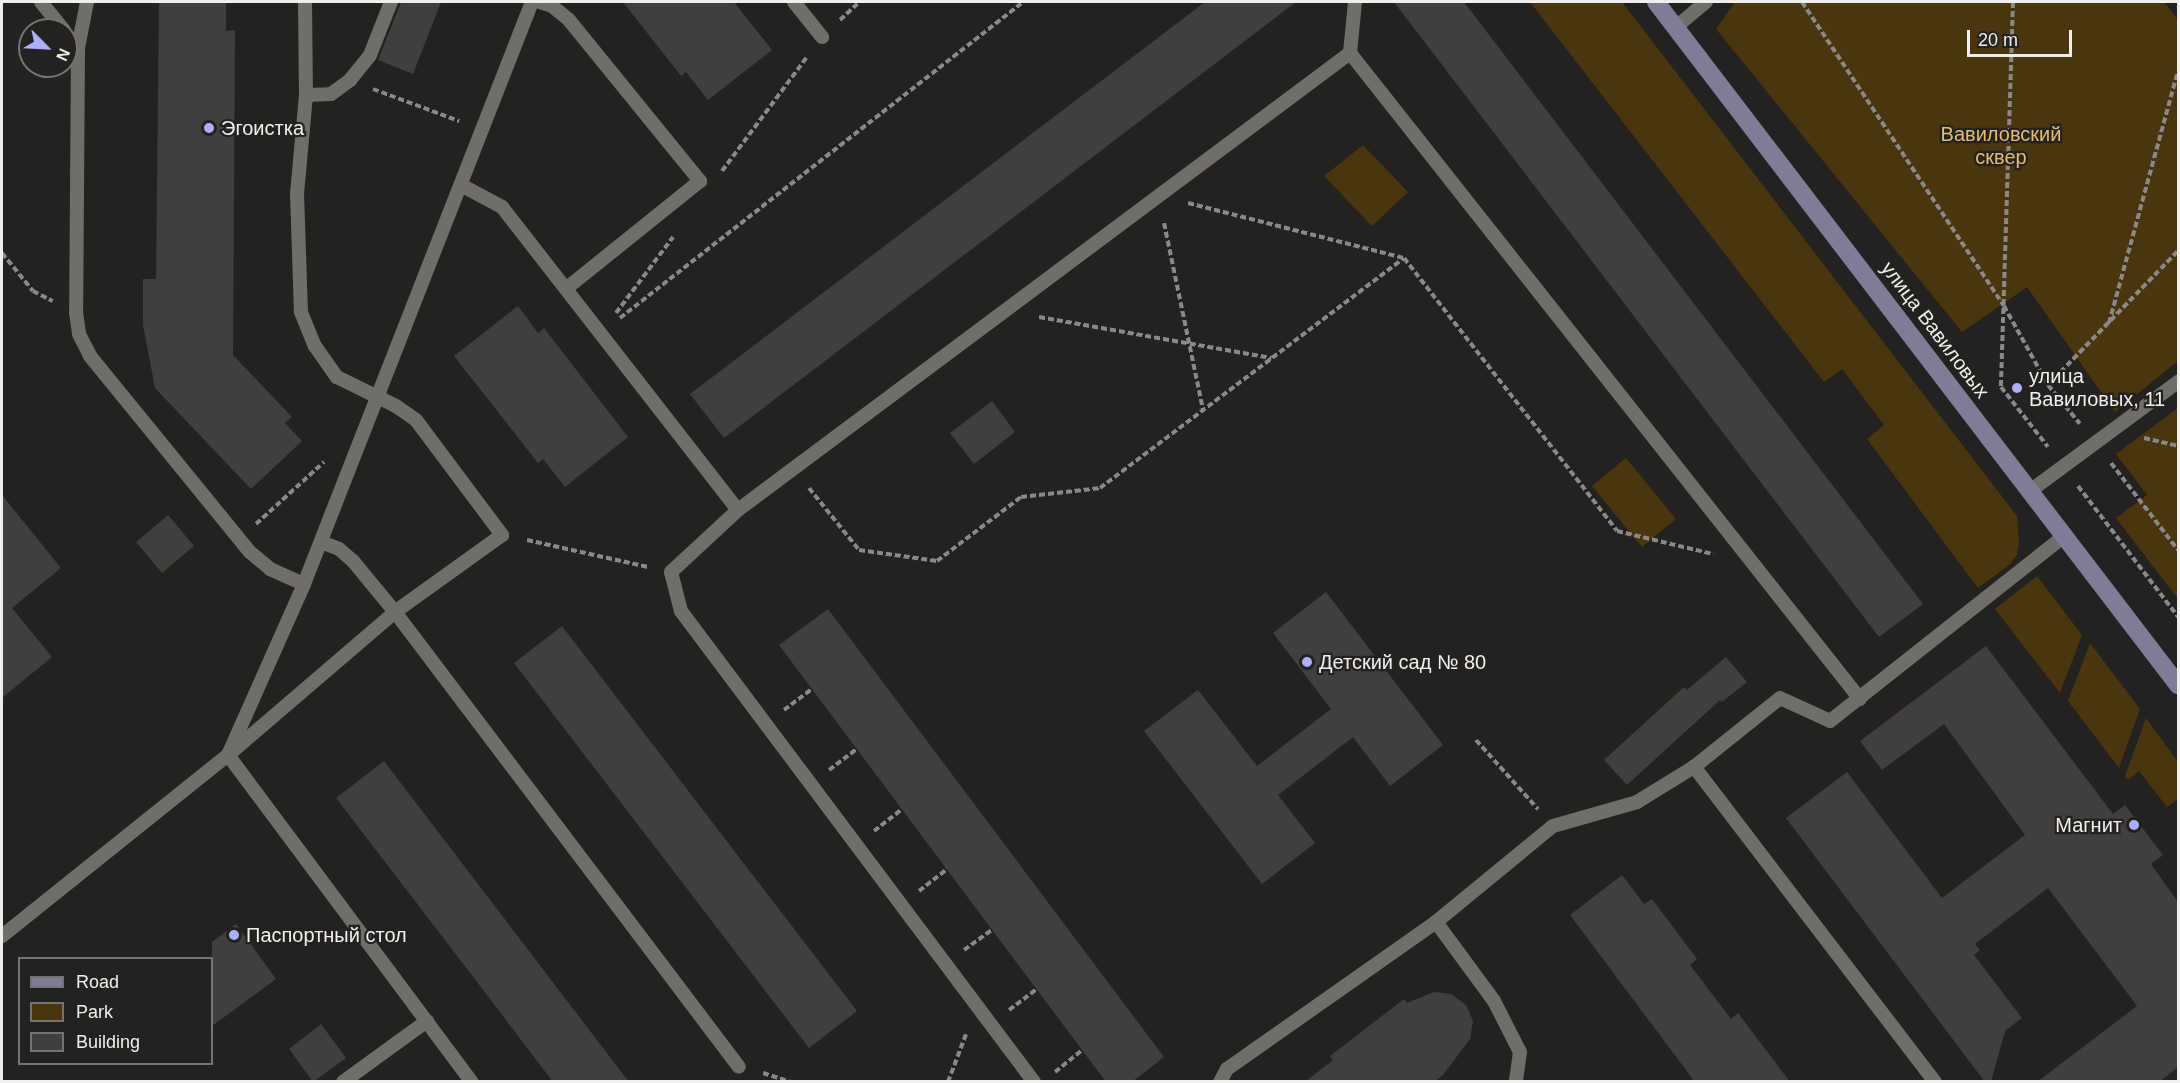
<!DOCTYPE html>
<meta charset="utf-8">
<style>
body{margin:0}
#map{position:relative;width:2180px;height:1083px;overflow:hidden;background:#242220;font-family:Helvetica,sans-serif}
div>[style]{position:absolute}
.green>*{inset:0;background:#49360e}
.building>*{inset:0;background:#413f3d}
.path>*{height:4px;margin-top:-2px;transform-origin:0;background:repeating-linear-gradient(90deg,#8b8987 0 6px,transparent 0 9px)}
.lane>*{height:14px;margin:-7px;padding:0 7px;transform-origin:7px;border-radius:7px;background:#706e6b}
.secondary>*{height:18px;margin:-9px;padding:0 9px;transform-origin:9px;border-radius:9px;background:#7e7c97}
.dots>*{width:16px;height:16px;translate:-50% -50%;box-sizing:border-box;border:3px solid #242220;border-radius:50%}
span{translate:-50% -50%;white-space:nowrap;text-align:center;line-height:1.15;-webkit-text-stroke:4.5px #242220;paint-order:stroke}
.poi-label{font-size:20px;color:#f0efed}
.left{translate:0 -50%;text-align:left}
.right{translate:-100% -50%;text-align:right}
.park-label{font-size:20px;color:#e6bc6f}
.street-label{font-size:20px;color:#f0efed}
.frame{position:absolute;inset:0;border:3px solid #f0efed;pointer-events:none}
.legend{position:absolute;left:18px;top:957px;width:195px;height:108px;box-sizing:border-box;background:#242220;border:2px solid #767472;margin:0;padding:8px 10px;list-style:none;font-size:18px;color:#f0efed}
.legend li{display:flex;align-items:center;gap:12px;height:30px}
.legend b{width:30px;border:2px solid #767472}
.north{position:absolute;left:18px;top:18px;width:60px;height:60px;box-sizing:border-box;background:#242220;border:2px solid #767472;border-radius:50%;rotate:114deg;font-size:16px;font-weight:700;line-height:24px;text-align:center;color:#f0efed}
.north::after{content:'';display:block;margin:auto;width:21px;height:27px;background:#adaffb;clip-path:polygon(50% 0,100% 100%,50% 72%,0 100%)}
.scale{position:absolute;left:1967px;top:30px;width:105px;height:27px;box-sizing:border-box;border:3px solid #f0efed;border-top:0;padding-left:8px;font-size:18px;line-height:21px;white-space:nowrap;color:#f0efed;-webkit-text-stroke:4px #242220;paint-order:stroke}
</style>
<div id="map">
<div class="green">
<div style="clip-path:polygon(1530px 2px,1622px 2px,2017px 516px,2019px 543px,2017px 555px,2008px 566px,1978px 588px,1867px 439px,1884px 425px,1842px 369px,1824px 382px)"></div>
<div style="clip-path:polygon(1735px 2px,2164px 2px,2178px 20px,2178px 361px,2115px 412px,2027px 287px,1962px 332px,1716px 29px)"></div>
<div style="clip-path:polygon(1363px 145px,1408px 192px,1372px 226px,1324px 176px)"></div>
<div style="clip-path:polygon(2178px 408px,2178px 599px,2116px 518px,2147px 495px,2116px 454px)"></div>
<div style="clip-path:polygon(1626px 458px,1676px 519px,1642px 547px,1592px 486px)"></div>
<div style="clip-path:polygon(2037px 576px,2082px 635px,2060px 693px,1995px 609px)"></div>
<div style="clip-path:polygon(2090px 643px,2140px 709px,2119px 768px,2068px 701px)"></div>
<div style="clip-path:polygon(2146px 718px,2178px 762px,2178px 799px,2167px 807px,2139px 771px,2128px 780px,2125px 776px)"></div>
</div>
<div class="building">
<div style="clip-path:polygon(159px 2px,226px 2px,226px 31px,235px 30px,233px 355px,292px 417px,285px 423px,302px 441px,251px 489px,155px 388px,143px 325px,143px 279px,156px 279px)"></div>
<div style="clip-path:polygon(401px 2px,441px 2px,413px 74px,378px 60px)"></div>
<div style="clip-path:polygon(623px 2px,734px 2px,772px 50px,708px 100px,686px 72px,681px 76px)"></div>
<div style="clip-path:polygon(1205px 2px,1296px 2px,724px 438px,690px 394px)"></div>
<div style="clip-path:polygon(1394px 2px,1464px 2px,1923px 604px,1879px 637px)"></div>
<div style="clip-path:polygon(518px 306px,538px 333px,544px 328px,628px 437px,565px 487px,543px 459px,538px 463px,454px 356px)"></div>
<div style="clip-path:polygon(992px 401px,1015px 432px,974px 464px,950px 433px)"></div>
<div style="clip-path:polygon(2px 495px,61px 568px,12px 608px,52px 657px,2px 698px)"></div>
<div style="clip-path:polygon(168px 515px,194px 546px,162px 573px,136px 542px)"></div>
<div style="clip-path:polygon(1326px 592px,1443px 745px,1390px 786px,1353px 737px,1278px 795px,1315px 843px,1262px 884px,1144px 731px,1198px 690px,1257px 766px,1331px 709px,1273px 633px)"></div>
<div style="clip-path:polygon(828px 609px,1164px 1057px,1132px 1082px,1106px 1082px,779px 645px)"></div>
<div style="clip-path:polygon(562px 626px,857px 1011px,809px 1048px,514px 663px)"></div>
<div style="clip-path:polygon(1986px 646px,2113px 814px,2125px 805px,2163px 855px,2151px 864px,2178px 902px,2178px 1067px,2159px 1082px,2037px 1082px,2137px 1006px,2048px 888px,1975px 944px,1980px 950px,1974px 955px,2022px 1018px,2005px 1031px,1991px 1082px,1985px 1082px,1786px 818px,1847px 772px,1942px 898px,2025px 835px,1944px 724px,1882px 770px,1860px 741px)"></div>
<div style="clip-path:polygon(1726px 657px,1747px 682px,1722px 702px,1720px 700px,1627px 785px,1604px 760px,1684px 687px,1687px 690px)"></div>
<div style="clip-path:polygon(384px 761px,629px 1082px,553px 1082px,484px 991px,336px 798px)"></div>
<div style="clip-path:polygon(1622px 875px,1644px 904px,1652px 899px,1697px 959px,1690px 965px,1731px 1019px,1738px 1013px,1790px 1082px,1695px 1082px,1570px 915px)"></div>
<div style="clip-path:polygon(236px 924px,276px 979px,212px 1026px,212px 942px)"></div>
<div style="clip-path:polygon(1434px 992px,1451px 994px,1466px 1005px,1473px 1021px,1470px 1039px,1443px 1075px,1434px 1082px,1305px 1082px,1333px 1060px,1330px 1056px,1404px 999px,1407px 1003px)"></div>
<div style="clip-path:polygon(321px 1024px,346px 1058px,313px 1082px,289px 1049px)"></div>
</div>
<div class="path">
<div style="left:1802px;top:2px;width:365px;rotate:56.4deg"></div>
<div style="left:2004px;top:306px;width:90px;rotate:60.9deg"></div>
<div style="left:2048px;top:385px;width:50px;rotate:50.6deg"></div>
<div style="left:2013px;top:2px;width:385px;rotate:91.8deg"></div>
<div style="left:2001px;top:387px;width:76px;rotate:51.9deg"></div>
<div style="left:840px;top:20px;width:26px;rotate:-43deg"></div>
<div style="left:373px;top:89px;width:92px;rotate:20.4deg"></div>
<div style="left:722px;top:171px;width:142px;rotate:-53.3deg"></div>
<div style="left:1188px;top:203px;width:223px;rotate:14.3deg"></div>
<div style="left:1404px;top:258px;width:346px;rotate:52deg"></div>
<div style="left:1617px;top:531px;width:99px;rotate:13.5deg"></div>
<div style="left:1164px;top:223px;width:191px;rotate:78.2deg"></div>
<div style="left:2px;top:253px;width:49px;rotate:50.8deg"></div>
<div style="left:33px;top:291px;width:22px;rotate:27deg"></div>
<div style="left:616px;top:313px;width:95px;rotate:-53.1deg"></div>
<div style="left:1039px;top:317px;width:236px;rotate:10deg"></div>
<div style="left:620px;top:318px;width:512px;rotate:-38.1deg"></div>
<div style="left:2109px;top:323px;width:261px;rotate:-74.7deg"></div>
<div style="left:2048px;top:385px;width:187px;rotate:-45.9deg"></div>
<div style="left:2144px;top:438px;width:35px;rotate:13deg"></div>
<div style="left:2111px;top:463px;width:110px;rotate:52.4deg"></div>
<div style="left:2078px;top:486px;width:165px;rotate:52.6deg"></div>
<div style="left:809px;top:488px;width:80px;rotate:51.1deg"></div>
<div style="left:859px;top:550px;width:79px;rotate:8deg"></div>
<div style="left:937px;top:561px;width:106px;rotate:-37.3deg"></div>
<div style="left:1021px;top:497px;width:80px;rotate:-6.5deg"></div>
<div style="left:1100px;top:488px;width:381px;rotate:-37.1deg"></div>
<div style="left:256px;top:524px;width:92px;rotate:-42.4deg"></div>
<div style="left:527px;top:540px;width:124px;rotate:12.6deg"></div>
<div style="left:784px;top:710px;width:35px;rotate:-37deg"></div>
<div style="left:1476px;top:740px;width:93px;rotate:48.1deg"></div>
<div style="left:829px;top:770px;width:35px;rotate:-37deg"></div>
<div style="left:874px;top:831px;width:36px;rotate:-38deg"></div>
<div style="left:919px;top:891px;width:36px;rotate:-38deg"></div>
<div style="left:964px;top:950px;width:34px;rotate:-36deg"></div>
<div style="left:1009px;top:1010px;width:35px;rotate:-37deg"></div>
<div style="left:1055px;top:1072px;width:35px;rotate:-39deg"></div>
<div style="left:763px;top:1073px;width:29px;rotate:18deg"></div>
<div style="left:948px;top:1082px;width:51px;rotate:-69.4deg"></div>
</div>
<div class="lane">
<div style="left:41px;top:2px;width:36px;rotate:51deg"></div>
<div style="left:87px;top:2px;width:47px;rotate:101.1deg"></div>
<div style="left:78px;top:48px;width:264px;rotate:90.4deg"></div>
<div style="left:76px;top:312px;width:22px;rotate:82deg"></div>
<div style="left:79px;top:334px;width:25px;rotate:63deg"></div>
<div style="left:90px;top:356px;width:253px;rotate:50.8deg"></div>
<div style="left:250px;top:552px;width:26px;rotate:40deg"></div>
<div style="left:270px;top:569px;width:37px;rotate:24deg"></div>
<div style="left:305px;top:2px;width:93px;rotate:89.4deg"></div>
<div style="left:306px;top:95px;width:98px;rotate:95.2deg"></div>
<div style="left:297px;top:193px;width:119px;rotate:88.1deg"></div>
<div style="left:301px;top:312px;width:37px;rotate:68deg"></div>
<div style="left:315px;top:346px;width:38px;rotate:55deg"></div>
<div style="left:337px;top:377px;width:66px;rotate:26.2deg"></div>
<div style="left:396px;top:406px;width:24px;rotate:35deg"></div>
<div style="left:416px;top:420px;width:144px;rotate:53.2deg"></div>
<div style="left:502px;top:535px;width:132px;rotate:144.3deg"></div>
<div style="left:395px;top:612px;width:220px;rotate:139.4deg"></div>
<div style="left:228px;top:755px;width:408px;rotate:53.3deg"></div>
<div style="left:540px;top:2px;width:13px;rotate:18deg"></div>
<div style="left:552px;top:6px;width:22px;rotate:39deg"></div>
<div style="left:569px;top:20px;width:208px;rotate:50.9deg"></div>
<div style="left:700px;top:181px;width:171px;rotate:141.2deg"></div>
<div style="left:794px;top:2px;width:45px;rotate:51.3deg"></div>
<div style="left:1676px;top:27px;width:39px;rotate:-40deg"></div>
<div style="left:1350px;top:53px;width:51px;rotate:-84.4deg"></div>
<div style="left:306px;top:95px;width:25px;rotate:-2deg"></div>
<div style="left:331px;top:94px;width:24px;rotate:-36deg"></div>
<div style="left:350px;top:80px;width:32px;rotate:-51deg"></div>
<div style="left:370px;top:55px;width:57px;rotate:-68.4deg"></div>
<div style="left:461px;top:185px;width:47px;rotate:28.2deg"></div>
<div style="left:502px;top:207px;width:384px;rotate:52.1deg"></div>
<div style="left:2030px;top:491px;width:184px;rotate:-36.4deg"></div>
<div style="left:321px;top:542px;width:19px;rotate:21deg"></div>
<div style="left:339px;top:549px;width:18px;rotate:41deg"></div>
<div style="left:353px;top:561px;width:66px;rotate:50.5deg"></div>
<div style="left:395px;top:612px;width:570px;rotate:52.91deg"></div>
<div style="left:1436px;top:922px;width:98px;rotate:53.7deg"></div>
<div style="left:1494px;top:1001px;width:57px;rotate:63deg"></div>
<div style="left:1520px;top:1052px;width:30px;rotate:98deg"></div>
<div style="left:2px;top:936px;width:290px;rotate:-38.7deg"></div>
<div style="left:228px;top:755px;width:187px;rotate:-66deg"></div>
<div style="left:304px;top:584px;width:625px;rotate:-68.61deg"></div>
<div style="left:343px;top:1082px;width:104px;rotate:-36deg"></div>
<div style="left:1034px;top:1082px;width:589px;rotate:-126.85deg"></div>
<div style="left:681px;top:611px;width:40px;rotate:-104.4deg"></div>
<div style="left:671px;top:572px;width:91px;rotate:-42.8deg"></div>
<div style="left:738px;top:510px;width:764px;rotate:-36.75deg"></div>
<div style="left:1350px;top:53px;width:823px;rotate:51.71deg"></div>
<div style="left:1220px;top:1082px;width:15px;rotate:-62deg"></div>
<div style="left:1227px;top:1069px;width:256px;rotate:-35.1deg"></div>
<div style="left:1436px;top:922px;width:151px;rotate:-39.4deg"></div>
<div style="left:1553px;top:826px;width:87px;rotate:-15.9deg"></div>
<div style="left:1637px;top:802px;width:67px;rotate:-31.6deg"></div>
<div style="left:1935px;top:1082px;width:397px;rotate:-127.4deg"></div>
<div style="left:1694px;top:767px;width:110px;rotate:-38.7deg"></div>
<div style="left:1780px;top:698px;width:55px;rotate:24.7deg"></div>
<div style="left:1830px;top:721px;width:298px;rotate:-38.3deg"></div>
</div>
<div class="secondary">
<div style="left:1656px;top:2px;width:860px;rotate:52.61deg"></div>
</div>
<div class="dots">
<div style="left:209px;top:128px;background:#adaffb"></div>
<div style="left:2017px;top:388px;background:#adaffb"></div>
<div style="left:1307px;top:662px;background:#adaffb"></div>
<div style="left:2134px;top:825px;background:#adaffb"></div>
<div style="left:234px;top:935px;background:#adaffb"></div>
</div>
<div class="poi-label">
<span class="left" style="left:221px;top:128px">Эгоистка</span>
<span class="left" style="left:2029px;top:388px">улица<br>Вавиловых, 11</span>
<span class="left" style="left:1319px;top:662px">Детский сад № 80</span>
<span class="right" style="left:2122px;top:825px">Магнит</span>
<span class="left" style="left:246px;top:935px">Паспортный стол</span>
</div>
<div class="park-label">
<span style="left:2001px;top:146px">Вавиловский<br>сквер</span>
</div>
<div class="street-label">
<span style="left:1935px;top:330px;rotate:53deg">улица Вавиловых</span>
</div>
<div class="frame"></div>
<ul class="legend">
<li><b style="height:8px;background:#7e7c97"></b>Road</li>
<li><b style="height:16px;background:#49360e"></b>Park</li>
<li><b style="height:16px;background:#413f3d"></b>Building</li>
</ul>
<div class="north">N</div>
<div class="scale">20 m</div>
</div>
